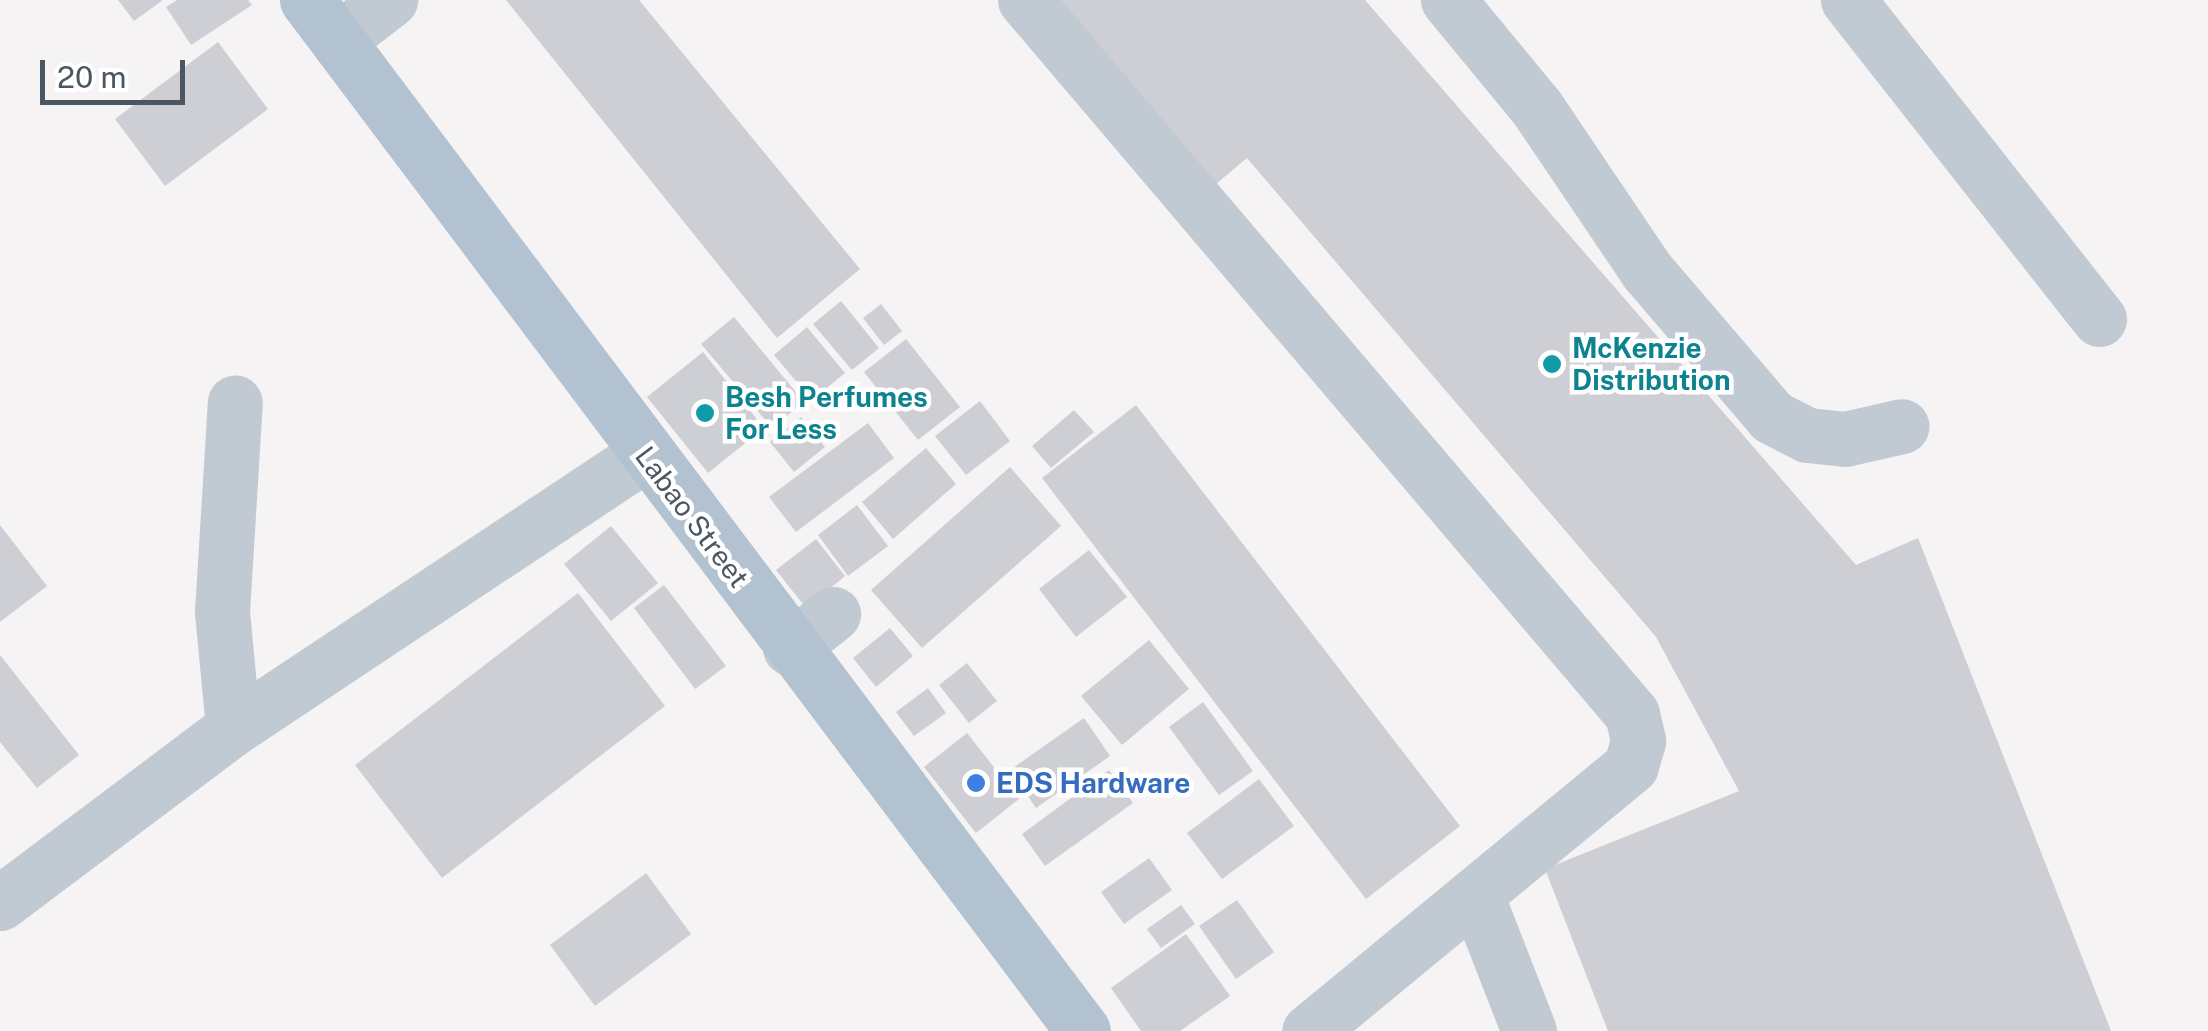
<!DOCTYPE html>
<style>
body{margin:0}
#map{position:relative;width:2208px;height:1031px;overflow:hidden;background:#f5f3f3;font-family:"Public Sans",sans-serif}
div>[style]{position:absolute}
.building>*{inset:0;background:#cdcfd5}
.minor>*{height:55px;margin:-27.5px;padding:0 27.5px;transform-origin:27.5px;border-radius:27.5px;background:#c1cad2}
.major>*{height:55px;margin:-27.5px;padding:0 27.5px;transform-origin:27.5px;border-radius:27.5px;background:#b3c2d1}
.dots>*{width:28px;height:28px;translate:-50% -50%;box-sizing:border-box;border:5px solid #fff;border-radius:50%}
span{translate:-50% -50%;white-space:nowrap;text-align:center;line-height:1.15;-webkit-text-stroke:9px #fff;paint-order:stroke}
.culture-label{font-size:28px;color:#0d838f;font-weight:700}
.left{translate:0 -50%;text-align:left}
.street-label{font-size:28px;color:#4a5661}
.shop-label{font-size:28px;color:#366cbe;font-weight:700}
.scale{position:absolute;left:40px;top:60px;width:145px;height:45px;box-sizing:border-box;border:5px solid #4a5661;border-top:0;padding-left:12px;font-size:30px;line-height:35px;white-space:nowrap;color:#4a5661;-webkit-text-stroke:8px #fff;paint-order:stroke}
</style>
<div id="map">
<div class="building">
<div style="clip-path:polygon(118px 0,163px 0,134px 21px)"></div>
<div style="clip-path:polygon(177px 0,248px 0,252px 5px,191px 45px,166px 7px)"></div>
<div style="clip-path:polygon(506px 0,639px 0,860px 269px,777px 338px)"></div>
<div style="clip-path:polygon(1052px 0,1365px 0,1856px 565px,1918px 538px,2111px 1031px,1608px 1031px,1545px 869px,1739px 791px,1656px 637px,1247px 158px,1209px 190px)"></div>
<div style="clip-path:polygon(218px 42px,268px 109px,165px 186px,115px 119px)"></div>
<div style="clip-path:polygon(841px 301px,879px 348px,852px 370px,813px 324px)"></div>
<div style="clip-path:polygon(881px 304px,902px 331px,884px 345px,863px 318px)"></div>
<div style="clip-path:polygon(734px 317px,804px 402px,772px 428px,701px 344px)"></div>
<div style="clip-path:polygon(807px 327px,845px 373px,812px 400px,774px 355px)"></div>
<div style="clip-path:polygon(906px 339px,960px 407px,918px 440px,864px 372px)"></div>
<div style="clip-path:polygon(703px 352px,764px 428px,708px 473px,647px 397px)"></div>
<div style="clip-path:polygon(980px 401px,1010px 441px,966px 475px,935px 436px)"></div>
<div style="clip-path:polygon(1136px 405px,1460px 826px,1366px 899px,1042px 478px)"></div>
<div style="clip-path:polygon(1074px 410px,1094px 432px,1051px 468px,1032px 446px)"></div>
<div style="clip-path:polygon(801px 417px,825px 447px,794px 472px,770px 442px)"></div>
<div style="clip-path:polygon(868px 423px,894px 458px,796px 532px,769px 497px)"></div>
<div style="clip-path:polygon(926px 448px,956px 484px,893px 539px,862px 502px)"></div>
<div style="clip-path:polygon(1010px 467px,1061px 526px,922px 648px,871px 590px)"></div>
<div style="clip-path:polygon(857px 505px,888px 546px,848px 576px,818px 535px)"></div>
<div style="clip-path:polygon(0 525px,47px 586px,0 622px)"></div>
<div style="clip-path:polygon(611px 526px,658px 583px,611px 621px,564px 564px)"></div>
<div style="clip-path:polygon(816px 539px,845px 576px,806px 608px,776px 570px)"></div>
<div style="clip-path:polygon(1089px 550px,1127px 597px,1076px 637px,1039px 589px)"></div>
<div style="clip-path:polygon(664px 585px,726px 666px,695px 689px,634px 608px)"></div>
<div style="clip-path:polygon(578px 593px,665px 706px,442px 878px,355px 765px)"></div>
<div style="clip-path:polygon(890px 628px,913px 656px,876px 687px,853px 658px)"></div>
<div style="clip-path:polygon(1149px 640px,1189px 689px,1122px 745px,1081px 696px)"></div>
<div style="clip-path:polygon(0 655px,79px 755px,37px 788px,0 742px)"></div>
<div style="clip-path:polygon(967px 663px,997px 701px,969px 723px,939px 685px)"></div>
<div style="clip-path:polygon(928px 688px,946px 713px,914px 736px,896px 712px)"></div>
<div style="clip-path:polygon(1203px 702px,1253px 771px,1219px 795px,1169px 727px)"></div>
<div style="clip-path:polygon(1084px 718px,1110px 756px,1036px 808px,1010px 770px)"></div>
<div style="clip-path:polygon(967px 733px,1019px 799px,976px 833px,924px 767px)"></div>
<div style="clip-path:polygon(1109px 770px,1133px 803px,1045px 866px,1022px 834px)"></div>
<div style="clip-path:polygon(1259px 779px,1294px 826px,1222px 879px,1187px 833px)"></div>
<div style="clip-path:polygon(1149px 858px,1172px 890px,1124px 924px,1101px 892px)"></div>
<div style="clip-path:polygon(646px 873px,691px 934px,595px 1006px,550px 945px)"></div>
<div style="clip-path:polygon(1237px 900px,1274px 952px,1236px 979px,1199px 926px)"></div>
<div style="clip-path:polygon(1181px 905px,1195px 924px,1161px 948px,1147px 929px)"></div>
<div style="clip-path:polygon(1186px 934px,1230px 996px,1180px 1031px,1141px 1031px,1111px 988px)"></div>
</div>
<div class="minor">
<div style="left:1025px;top:0;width:937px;rotate:49.63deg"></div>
<div style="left:1632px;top:714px;width:28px;rotate:77deg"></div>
<div style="left:1638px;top:741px;width:26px;rotate:106deg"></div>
<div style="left:1631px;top:766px;width:417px;rotate:140.5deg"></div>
<div style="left:1448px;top:0;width:140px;rotate:50.5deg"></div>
<div style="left:1537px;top:108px;width:197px;rotate:56deg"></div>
<div style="left:1647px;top:271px;width:192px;rotate:49.4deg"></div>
<div style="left:1772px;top:417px;width:39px;rotate:27deg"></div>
<div style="left:1807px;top:435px;width:38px;rotate:6deg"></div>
<div style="left:1845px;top:439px;width:58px;rotate:-12.8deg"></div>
<div style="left:1848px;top:0;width:406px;rotate:51.8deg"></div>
<div style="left:338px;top:40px;width:66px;rotate:-37.6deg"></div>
<div style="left:790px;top:648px;width:55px;rotate:-38.3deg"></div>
<div style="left:233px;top:728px;width:117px;rotate:-95.4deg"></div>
<div style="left:222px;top:612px;width:210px;rotate:-86.5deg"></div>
<div style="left:1476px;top:895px;width:146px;rotate:68.7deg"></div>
<div style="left:0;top:903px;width:291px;rotate:-36.9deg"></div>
<div style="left:233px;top:728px;width:495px;rotate:-33.6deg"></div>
</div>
<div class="major">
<div style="left:307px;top:0;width:1290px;rotate:53.03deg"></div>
</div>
<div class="dots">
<div style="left:1552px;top:364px;background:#0f9aa8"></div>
<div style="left:705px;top:413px;background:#0f9aa8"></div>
<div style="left:976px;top:783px;background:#3f7fe0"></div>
</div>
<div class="culture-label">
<span class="left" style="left:1572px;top:364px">McKenzie<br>Distribution</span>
<span class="left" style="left:725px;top:413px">Besh Perfumes<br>For Less</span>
</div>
<div class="street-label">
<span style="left:692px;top:517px;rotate:53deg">Labao Street</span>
</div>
<div class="shop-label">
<span class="left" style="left:996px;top:783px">EDS Hardware</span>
</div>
<div class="scale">20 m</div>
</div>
